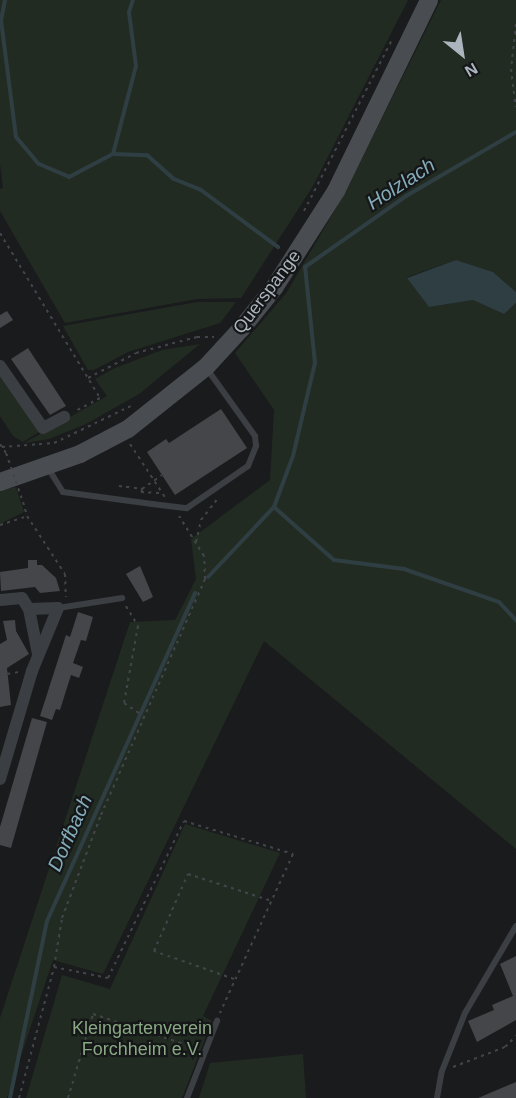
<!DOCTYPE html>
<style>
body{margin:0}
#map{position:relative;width:516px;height:1098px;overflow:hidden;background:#1a1b1d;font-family:Helvetica,sans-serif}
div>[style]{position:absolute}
.green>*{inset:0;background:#222b22}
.water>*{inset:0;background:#2f3e42}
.stream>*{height:4px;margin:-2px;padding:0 2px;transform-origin:2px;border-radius:2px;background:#2f3e42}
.building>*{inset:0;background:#44464a}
.path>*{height:2px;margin-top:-1px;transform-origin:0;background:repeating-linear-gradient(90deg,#414549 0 3px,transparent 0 7.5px)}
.lane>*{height:6px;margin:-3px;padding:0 3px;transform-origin:3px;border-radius:3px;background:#3b3e42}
.street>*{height:12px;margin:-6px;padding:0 6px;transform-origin:6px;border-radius:6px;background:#3b3e42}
.secondary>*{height:18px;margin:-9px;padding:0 9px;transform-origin:9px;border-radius:9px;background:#494d52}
.path-bridge>*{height:2px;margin-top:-1px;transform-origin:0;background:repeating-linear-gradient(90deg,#414549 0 3px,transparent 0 7.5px)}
.lane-bridge>*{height:6px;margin:-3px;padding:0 3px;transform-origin:3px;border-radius:3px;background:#3b3e42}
span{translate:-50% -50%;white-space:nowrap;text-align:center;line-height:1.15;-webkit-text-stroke:4.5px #151618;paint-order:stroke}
.street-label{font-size:18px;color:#acb5bd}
.park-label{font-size:18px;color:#89a883}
.water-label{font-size:20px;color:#83abb8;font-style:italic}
.north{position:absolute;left:432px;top:24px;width:60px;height:60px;-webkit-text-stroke:4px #151618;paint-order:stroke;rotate:150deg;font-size:16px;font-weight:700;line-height:24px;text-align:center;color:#acb5bd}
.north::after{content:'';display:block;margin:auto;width:21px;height:27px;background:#acb5bd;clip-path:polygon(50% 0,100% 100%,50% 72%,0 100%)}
</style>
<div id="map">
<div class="green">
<div style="clip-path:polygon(0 0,408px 0,313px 186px,241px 298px,197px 299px,65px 323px,0 211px,0 189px,3px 188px,0 164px)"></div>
<div style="clip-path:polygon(441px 0,516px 0,516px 292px,493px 272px,456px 260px,407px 277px,429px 307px,473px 300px,504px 314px,516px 303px,516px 849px,264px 641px,103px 974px,53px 960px,7px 1098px,0 1098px,0 1018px,130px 622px,175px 620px,196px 579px,191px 539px,270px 480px,274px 410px,235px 353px,287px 292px,343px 196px)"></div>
<div style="clip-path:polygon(197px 302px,236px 302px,220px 323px,128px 352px,94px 370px,88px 370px,63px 326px)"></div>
<div style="clip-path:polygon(200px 344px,139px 394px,86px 424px,49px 439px,24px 443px,107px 396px,95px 379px,115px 368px,162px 350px)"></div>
<div style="clip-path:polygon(0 376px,39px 432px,23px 442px,13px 436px,0 416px)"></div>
<div style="clip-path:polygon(16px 487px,24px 512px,0 524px,0 490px)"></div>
<div style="clip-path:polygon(185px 824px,280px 853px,203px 1016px,212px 1021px,182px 1098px,26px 1098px,62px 975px,110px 989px)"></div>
<div style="clip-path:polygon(303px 1054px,306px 1098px,199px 1098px,210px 1063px)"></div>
</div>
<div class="water">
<div style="clip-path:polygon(456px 260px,493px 272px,516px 292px,516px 303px,504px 314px,473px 300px,429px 307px,407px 278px)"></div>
</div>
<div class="stream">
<div style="left:5px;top:0;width:20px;rotate:101deg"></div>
<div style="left:1px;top:20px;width:118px;rotate:82.7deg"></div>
<div style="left:16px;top:137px;width:35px;rotate:50deg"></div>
<div style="left:39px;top:164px;width:33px;rotate:23deg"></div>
<div style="left:69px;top:177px;width:50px;rotate:-27.6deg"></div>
<div style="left:113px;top:154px;width:34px;rotate:2deg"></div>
<div style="left:147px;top:155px;width:36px;rotate:42deg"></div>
<div style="left:174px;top:179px;width:29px;rotate:22deg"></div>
<div style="left:201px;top:190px;width:96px;rotate:36.5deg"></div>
<div style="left:113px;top:154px;width:91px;rotate:-75.4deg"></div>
<div style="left:136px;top:66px;width:54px;rotate:-97.4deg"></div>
<div style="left:129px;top:12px;width:13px;rotate:-72deg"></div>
<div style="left:274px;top:507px;width:80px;rotate:41.5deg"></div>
<div style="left:334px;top:560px;width:71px;rotate:7.3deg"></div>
<div style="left:404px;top:569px;width:101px;rotate:19.2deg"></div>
<div style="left:499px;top:602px;width:25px;rotate:47deg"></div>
<div style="left:208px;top:577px;width:96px;rotate:-46.7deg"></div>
<div style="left:274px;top:507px;width:54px;rotate:-69.6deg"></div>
<div style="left:293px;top:456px;width:96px;rotate:-76.7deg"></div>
<div style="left:315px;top:363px;width:97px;rotate:-95.9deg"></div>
<div style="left:305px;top:267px;width:123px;rotate:-35.1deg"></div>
<div style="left:406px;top:196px;width:127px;rotate:-30.2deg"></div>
<div style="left:10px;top:1098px;width:181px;rotate:-78.2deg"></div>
<div style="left:47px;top:921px;width:360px;rotate:-65.7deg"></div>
</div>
<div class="building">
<div style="clip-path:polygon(7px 311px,13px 320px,0 328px,0 315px)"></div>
<div style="clip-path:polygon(28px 348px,66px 406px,50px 415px,11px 359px)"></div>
<div style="clip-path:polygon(221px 409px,247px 448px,175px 495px,147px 452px,166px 439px,169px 443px)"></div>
<div style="clip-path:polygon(28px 560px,37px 560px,37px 565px,42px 565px,56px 578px,60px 591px,40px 593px,35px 587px,1px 591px,0 572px,28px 568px)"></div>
<div style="clip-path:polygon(140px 566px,153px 597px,143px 602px,126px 574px)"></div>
<div style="clip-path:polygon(78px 612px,93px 617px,86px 641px,81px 640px,73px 663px,83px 667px,79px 678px,71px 675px,60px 710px,56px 709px,52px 720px,40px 716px,66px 635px,70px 637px)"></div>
<div style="clip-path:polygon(15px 620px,16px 631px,29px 654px,7px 668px,11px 705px,0 707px,0 644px,7px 640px,3px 621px)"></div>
<div style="clip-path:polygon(32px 718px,47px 722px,11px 848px,0 845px,0 827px)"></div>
<div style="clip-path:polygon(516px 956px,516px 1020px,477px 1042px,468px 1021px,494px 1010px,492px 1005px,513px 996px,500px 964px)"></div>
<div style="clip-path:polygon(516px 1082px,516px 1098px,478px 1098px)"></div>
</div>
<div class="path">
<div style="left:516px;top:24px;width:45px;rotate:96.3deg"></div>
<div style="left:511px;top:69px;width:38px;rotate:83deg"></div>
<div style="left:304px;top:211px;width:192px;rotate:-62.8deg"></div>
<div style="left:0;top:233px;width:193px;rotate:58.8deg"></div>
<div style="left:100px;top:398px;width:30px;rotate:152deg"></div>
<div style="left:88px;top:378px;width:54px;rotate:-27.5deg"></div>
<div style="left:136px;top:353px;width:63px;rotate:-14.7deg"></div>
<div style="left:197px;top:337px;width:17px"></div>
<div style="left:0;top:444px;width:11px;rotate:56deg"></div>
<div style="left:130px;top:444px;width:64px;rotate:56.6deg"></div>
<div style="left:2px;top:447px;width:52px;rotate:-4.4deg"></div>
<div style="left:54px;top:443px;width:85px;rotate:-25.7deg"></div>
<div style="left:119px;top:486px;width:23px;rotate:7deg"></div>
<div style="left:142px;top:489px;width:7px;rotate:98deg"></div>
<div style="left:141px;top:492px;width:22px;rotate:3deg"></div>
<div style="left:23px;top:502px;width:15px;rotate:74deg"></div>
<div style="left:27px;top:516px;width:69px;rotate:56.8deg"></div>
<div style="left:65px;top:574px;width:23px;rotate:88deg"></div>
<div style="left:0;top:525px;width:28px;rotate:-18deg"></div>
<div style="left:196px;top:542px;width:23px;rotate:-77deg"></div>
<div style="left:201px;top:520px;width:29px;rotate:-52deg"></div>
<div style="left:126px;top:606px;width:23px;rotate:59deg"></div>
<div style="left:138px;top:626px;width:78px;rotate:100.3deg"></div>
<div style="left:124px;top:703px;width:23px;rotate:34deg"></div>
<div style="left:0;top:675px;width:20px;rotate:-9deg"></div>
<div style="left:54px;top:967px;width:55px;rotate:11.5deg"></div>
<div style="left:108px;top:978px;width:174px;rotate:-64.2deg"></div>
<div style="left:184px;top:821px;width:114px;rotate:16.8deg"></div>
<div style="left:293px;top:854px;width:175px;rotate:114.7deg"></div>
<div style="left:234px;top:979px;width:85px;rotate:-160.7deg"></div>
<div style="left:154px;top:951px;width:84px;rotate:-66.2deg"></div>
<div style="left:188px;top:874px;width:85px;rotate:17.8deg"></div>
<div style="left:453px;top:1067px;width:56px;rotate:-21deg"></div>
<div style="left:505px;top:1047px;width:16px;rotate:-45deg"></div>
<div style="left:19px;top:1098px;width:136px;rotate:-75deg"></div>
<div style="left:54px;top:967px;width:50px;rotate:-80.7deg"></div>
<div style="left:62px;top:918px;width:110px;rotate:-69.3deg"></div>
<div style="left:101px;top:815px;width:258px;rotate:-66.2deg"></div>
<div style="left:205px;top:579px;width:23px;rotate:-92deg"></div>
<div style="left:204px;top:556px;width:47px;rotate:-122deg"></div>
<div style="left:68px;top:1098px;width:88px;rotate:-73.4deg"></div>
<div style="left:93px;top:1014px;width:108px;rotate:18.3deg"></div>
</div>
<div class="lane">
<div style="left:48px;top:468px;width:28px;rotate:58deg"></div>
<div style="left:63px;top:492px;width:90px;rotate:7.7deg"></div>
<div style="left:187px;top:508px;width:74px;rotate:-34.5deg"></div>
<div style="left:248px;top:466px;width:22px;rotate:-68deg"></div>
<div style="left:256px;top:446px;width:10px;rotate:-96deg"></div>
<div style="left:255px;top:436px;width:82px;rotate:-125.6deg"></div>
<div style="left:58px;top:608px;width:65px;rotate:-8.9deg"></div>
<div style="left:187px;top:1098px;width:83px;rotate:-68.7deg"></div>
<div style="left:437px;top:1098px;width:27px;rotate:-80deg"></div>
<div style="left:442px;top:1071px;width:62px;rotate:-68.4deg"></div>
<div style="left:465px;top:1013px;width:101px;rotate:-59.6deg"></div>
</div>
<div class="street">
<div style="left:0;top:366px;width:75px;rotate:55.3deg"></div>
<div style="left:43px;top:428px;width:24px;rotate:-28deg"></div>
<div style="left:0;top:600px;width:22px;rotate:-5deg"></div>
<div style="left:22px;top:598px;width:13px;rotate:58deg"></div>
<div style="left:29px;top:609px;width:46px;rotate:78.7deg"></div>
<div style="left:0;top:779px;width:113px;rotate:-73.5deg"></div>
<div style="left:32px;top:671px;width:68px;rotate:-67.6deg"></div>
<div style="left:58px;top:608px;width:29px;rotate:178deg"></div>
</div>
<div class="secondary">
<div style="left:0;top:482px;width:85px;rotate:-19.3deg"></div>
<div style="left:80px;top:454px;width:54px;rotate:-27.5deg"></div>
<div style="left:128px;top:429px;width:100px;rotate:-38.5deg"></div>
<div style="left:206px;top:367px;width:52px;rotate:-47.4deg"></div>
<div style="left:241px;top:329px;width:53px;rotate:-51.2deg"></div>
<div style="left:274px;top:288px;width:115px;rotate:-57.4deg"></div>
<div style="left:336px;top:191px;width:212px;rotate:-64deg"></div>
</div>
<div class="path-bridge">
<div style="left:6px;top:453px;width:52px;rotate:70.9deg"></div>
<div style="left:142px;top:489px;width:24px;rotate:-35deg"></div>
</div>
<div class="lane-bridge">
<div style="left:152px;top:504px;width:35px;rotate:7deg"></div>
</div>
<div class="street-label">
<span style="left:267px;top:292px;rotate:-53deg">Querspange</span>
</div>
<div class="park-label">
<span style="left:142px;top:1039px">Kleingartenverein<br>Forchheim e.V.</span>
</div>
<div class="water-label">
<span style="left:401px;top:184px;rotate:-33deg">Holzlach</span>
<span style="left:70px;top:833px;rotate:-66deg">Dorfbach</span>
</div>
<div class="north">N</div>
</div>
